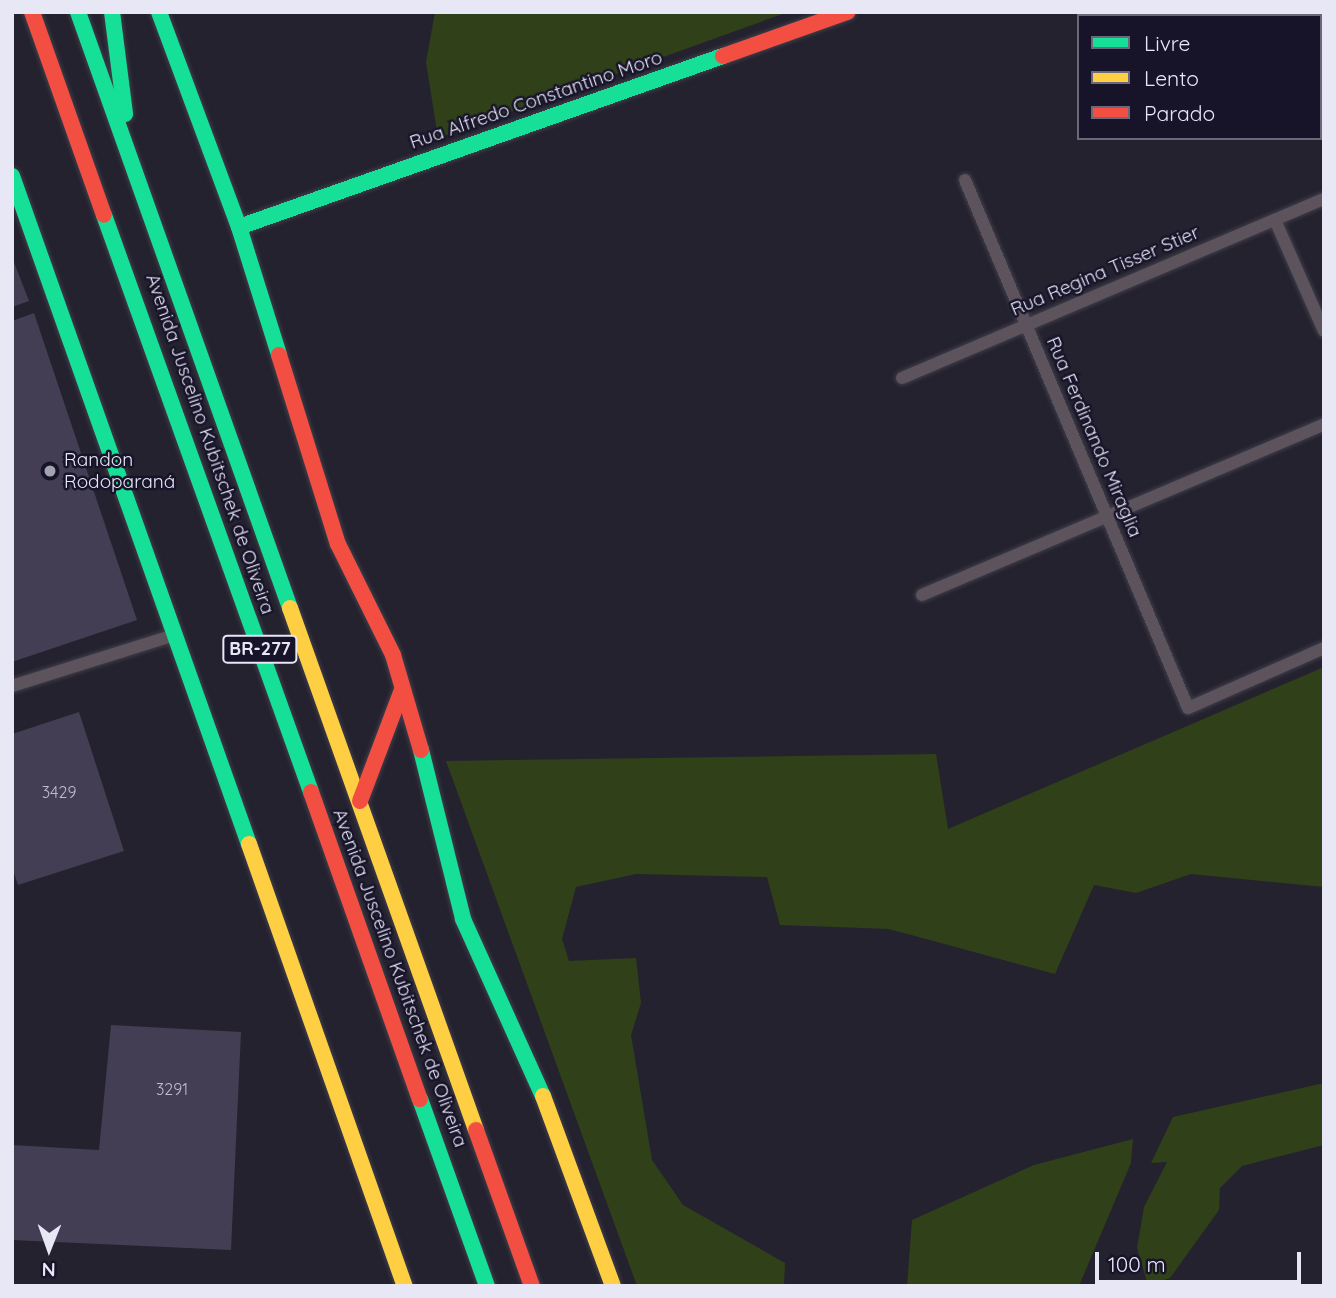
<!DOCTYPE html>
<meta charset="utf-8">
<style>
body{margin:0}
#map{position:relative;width:1336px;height:1298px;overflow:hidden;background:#24222f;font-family:Quicksand,sans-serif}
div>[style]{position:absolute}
.green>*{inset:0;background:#304018}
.building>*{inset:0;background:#433e53}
.roads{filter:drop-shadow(0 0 2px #403e4a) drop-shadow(0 0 2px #403e4a)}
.street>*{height:12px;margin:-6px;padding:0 6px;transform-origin:6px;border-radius:6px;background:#5d535c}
.fast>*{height:16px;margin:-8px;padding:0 8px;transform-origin:8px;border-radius:8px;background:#16e098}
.slow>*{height:16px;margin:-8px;padding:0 8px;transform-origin:8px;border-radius:8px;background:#ffcf43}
.jam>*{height:16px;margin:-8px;padding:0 8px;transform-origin:8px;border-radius:8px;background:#f24e42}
.dots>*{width:19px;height:19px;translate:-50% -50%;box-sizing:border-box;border:4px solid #17142a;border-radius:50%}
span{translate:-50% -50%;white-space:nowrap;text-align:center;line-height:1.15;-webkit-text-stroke:5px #17142a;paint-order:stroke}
.number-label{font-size:16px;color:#bfbdcd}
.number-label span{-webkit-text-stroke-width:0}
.shield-label span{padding:2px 5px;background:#17142a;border:2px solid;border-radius:5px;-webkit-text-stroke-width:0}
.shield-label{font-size:18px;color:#e8e7f6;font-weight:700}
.street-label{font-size:19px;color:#e8e7f6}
.poi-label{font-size:19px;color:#e8e7f6}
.left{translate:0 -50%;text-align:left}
.frame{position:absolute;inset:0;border:14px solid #e8e7f6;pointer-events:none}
.legend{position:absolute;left:1077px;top:14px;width:245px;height:126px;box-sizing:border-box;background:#17142a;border:2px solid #6b687c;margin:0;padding:9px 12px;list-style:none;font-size:21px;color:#e8e7f6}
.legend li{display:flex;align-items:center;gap:14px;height:35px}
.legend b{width:35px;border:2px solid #6b687c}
.north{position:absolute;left:14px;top:1214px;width:70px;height:70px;-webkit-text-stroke:5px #17142a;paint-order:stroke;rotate:181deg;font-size:19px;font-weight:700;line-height:28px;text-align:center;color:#e8e7f6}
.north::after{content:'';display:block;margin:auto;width:24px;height:32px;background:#e8e7f6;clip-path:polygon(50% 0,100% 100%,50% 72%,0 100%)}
.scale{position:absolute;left:1095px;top:1252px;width:206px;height:32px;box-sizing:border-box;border:4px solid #e8e7f6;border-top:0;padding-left:9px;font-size:21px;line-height:24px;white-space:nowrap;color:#e8e7f6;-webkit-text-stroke:5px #17142a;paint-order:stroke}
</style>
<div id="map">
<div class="green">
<div style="clip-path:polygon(435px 12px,788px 12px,438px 138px,426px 62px)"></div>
<div style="clip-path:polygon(1324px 667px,1324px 887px,1191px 874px,1136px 893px,1094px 885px,1055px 974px,889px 929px,780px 925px,767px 877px,636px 874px,576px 887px,562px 939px,569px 961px,636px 958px,641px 1003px,631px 1035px,652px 1160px,683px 1205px,785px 1263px,784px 1286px,637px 1286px,446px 761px,936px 754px,948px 829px)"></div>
<div style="clip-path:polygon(1324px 1083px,1324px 1145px,1242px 1166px,1220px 1188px,1219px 1210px,1170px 1278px,1148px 1285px,1137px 1248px,1144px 1207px,1167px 1162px,1151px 1163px,1173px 1117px)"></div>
<div style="clip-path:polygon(1133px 1139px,1131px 1163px,1079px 1286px,907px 1286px,912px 1220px,1034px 1165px)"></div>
</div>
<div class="building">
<div style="clip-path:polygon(12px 257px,29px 301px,12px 307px)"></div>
<div style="clip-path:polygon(34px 313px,137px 620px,12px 662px,12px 321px)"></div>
<div style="clip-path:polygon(79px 712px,124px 851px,18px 885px,12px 867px,12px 734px)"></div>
<div style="clip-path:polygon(111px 1025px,241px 1032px,231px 1250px,12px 1240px,12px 1145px,99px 1150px)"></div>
</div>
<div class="roads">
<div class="street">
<div style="left:965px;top:180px;width:573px;rotate:67.1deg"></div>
<div style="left:1188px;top:708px;width:149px;rotate:-23.8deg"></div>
<div style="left:1275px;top:220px;width:121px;rotate:66.2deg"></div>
<div style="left:902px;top:378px;width:458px;rotate:-23deg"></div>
<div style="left:922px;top:595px;width:437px;rotate:-23deg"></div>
<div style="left:12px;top:686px;width:171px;rotate:-17.4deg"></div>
</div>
<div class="fast">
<div style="left:78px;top:12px;width:633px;rotate:70.42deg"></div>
<div style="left:112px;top:12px;width:103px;rotate:82.7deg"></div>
<div style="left:159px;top:12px;width:229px;rotate:69.6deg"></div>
<div style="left:239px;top:227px;width:134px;rotate:72.6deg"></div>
<div style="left:12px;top:176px;width:709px;rotate:70.47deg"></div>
<div style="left:104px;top:215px;width:613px;rotate:70.26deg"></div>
<div style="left:239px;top:227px;width:513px;rotate:-19.46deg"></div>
<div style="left:421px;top:750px;width:174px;rotate:76deg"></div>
<div style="left:463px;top:919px;width:194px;rotate:65.7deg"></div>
<div style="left:420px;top:1099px;width:199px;rotate:70.3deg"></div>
</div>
<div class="slow">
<div style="left:290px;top:608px;width:554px;rotate:70.39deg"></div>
<div style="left:249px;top:844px;width:469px;rotate:70.6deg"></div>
<div style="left:543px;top:1096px;width:202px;rotate:69.8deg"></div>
</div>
<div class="jam">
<div style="left:32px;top:12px;width:215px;rotate:70.5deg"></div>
<div style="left:723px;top:56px;width:132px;rotate:-19.5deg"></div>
<div style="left:279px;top:355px;width:198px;rotate:72.7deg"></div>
<div style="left:338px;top:544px;width:124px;rotate:63.6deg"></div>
<div style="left:393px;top:655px;width:99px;rotate:73.6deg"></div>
<div style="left:311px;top:792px;width:326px;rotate:70.5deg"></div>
<div style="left:360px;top:801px;width:119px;rotate:-69.3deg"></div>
<div style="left:476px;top:1130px;width:166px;rotate:70.3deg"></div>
</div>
</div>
<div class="dots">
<div style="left:50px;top:471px;background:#a3a2b0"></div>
</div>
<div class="number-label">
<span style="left:59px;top:792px">3429</span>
<span style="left:172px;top:1089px">3291</span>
</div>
<div class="shield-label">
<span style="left:260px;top:649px">BR-277</span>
</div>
<div class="street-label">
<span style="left:536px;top:100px;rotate:-19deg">Rua Alfredo Constantino Moro</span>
<span style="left:1105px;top:271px;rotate:-23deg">Rua Regina Tisser Stier</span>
<span style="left:1094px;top:437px;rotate:67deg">Rua Ferdinando Miraglia</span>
<span style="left:210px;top:444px;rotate:71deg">Avenida Juscelino Kubitschek de Oliveira</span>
<span style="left:400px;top:978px;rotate:70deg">Avenida Juscelino Kubitschek de Oliveira</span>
</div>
<div class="poi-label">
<span class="left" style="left:64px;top:471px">Randon<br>Rodoparaná</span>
</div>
<div class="frame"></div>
<ul class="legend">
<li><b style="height:9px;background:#16e098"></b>Livre</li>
<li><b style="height:9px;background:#ffcf43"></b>Lento</li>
<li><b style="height:9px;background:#f24e42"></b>Parado</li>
</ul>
<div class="north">N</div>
<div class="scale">100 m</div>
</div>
